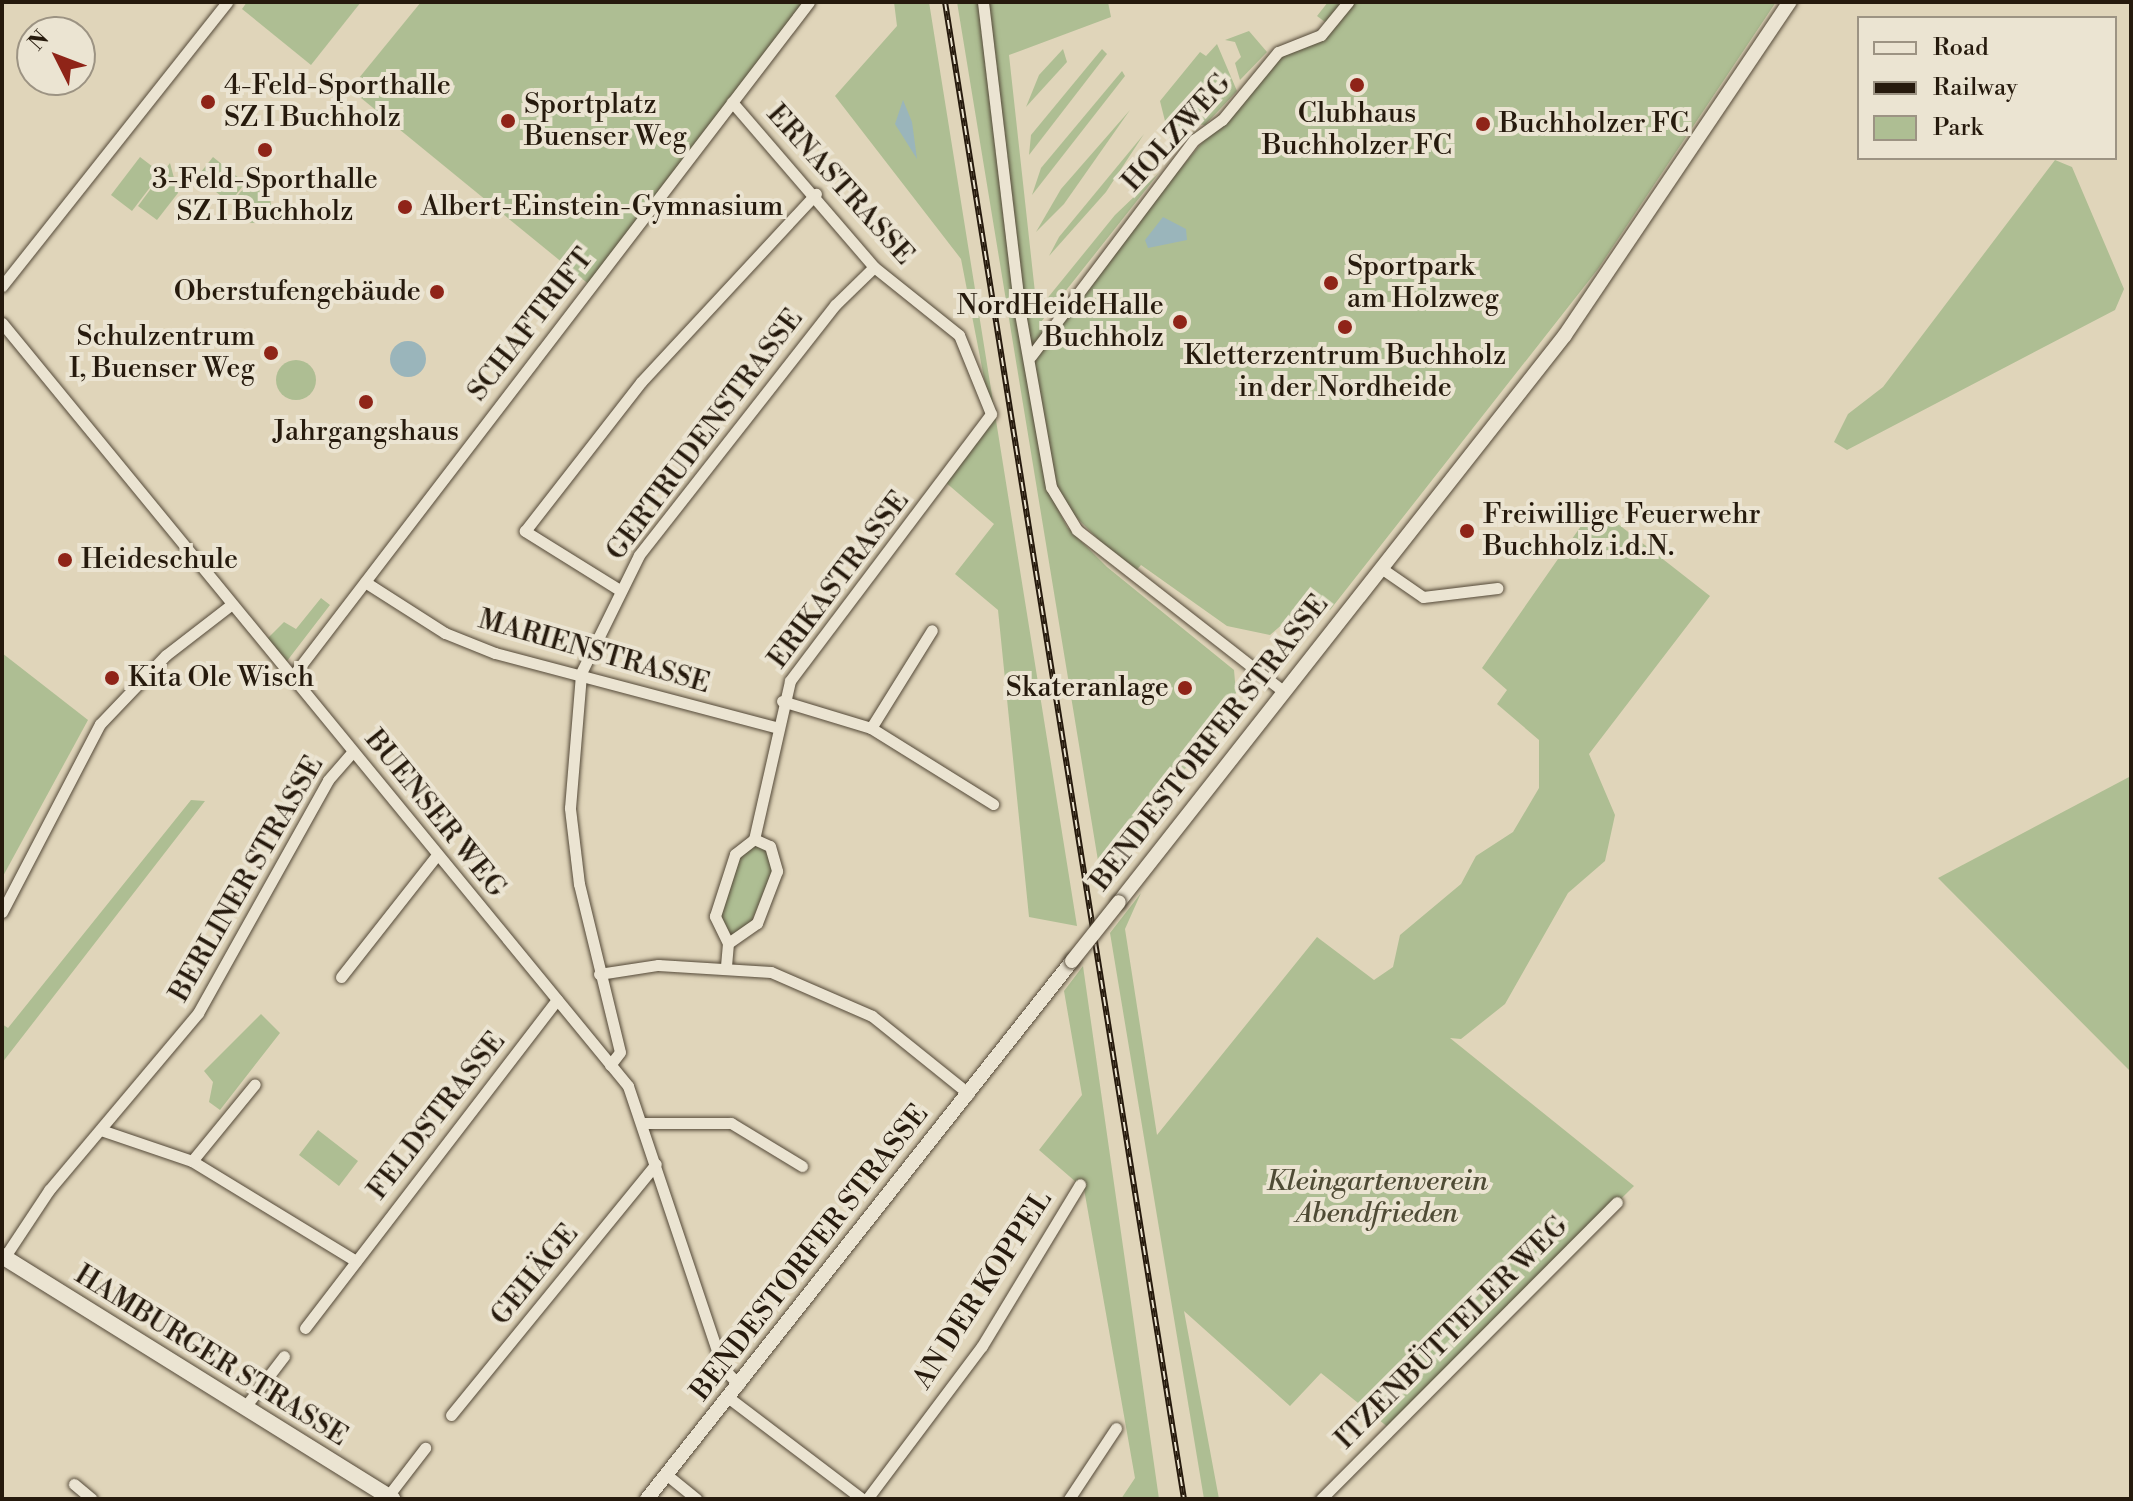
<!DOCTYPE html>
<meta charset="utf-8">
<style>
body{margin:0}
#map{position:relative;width:2133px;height:1501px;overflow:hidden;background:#e0d5ba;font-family:"Libre Bodoni",serif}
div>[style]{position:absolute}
.green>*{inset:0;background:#aebe93}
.round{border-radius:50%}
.water>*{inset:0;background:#9ab5bb}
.roads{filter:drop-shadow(0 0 2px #544938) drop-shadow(0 0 2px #544938)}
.minor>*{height:11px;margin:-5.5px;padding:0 5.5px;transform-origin:5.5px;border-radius:5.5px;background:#ebe4d2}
.tertiary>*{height:14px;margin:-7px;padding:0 7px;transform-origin:7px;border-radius:7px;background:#ebe4d2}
.secondary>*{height:16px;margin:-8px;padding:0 8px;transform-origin:8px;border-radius:8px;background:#ebe4d2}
.rail>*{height:6px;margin-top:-3px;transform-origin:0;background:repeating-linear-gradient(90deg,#ebe4d2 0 9px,#261a0d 0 18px);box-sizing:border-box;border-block:2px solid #261a0d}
.bridges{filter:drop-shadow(0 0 2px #544938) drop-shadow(0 0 2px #544938)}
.tertiary-bridge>*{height:14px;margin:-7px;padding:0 7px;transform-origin:7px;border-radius:7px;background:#ebe4d2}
.dots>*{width:22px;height:22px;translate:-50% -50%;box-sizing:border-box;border:4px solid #ebe4d2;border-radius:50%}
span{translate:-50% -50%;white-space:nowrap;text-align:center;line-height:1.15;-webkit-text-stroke:8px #ebe4d2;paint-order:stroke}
.poi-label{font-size:28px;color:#261a0d}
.left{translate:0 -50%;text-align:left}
.right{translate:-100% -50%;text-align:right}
.street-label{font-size:28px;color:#261a0d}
.park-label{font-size:28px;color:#4f4b35;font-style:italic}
.frame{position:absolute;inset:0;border:4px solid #261a0d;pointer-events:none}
.legend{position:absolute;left:1857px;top:16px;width:260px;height:144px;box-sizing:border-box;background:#ebe4d2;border:2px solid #9c9383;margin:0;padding:10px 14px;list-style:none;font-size:24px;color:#261a0d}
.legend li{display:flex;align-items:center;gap:16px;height:40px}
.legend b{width:40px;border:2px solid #9c9383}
.north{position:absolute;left:16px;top:16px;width:80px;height:80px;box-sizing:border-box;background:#ebe4d2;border:2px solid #9c9383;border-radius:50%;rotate:312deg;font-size:22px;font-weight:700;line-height:32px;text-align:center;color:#261a0d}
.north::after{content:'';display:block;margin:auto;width:28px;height:36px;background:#8f2418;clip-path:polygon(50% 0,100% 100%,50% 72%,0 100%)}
</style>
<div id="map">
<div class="green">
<div style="clip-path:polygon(247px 2px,361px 2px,311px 65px,242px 9px)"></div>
<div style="clip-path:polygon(421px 2px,809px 2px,591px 286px,350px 89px)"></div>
<div style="clip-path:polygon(894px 2px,929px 2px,1077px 926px,1029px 917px,998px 610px,955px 574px,994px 524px,944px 481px,991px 414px,961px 259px,835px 96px,897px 26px)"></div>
<div style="clip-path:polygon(957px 2px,1108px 2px,1111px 17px,1009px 55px,1037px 311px,1115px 215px,1159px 173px,1041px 322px,1044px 331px,1278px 52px,1329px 25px,1317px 16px,1328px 2px,1776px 2px,1598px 269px,1330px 610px,1315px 596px,1270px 635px,1227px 626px,1141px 565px,1133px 574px,1047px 488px,1067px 527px,1107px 567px,1234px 670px,1236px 693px,1218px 723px,1102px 885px)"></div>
<div style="clip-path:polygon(1249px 31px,1267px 52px,1240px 80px,1235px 63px,1241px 57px,1235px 42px,1225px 40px)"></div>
<div style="clip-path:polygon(1217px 44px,1237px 91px,1205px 125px,1185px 123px,1173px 153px,1160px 101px,1200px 52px,1206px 56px)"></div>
<div style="clip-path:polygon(1063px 49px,1067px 62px,1026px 107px,1039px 75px)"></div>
<div style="clip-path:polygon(1102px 49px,1107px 54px,1029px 155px,1031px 135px)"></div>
<div style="clip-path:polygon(1122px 71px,1125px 76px,1032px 195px,1041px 168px)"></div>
<div style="clip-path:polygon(1130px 110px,1064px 204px,1036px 232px,1061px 189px)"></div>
<div style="clip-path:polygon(1144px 134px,1106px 192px,1049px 256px,1059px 237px)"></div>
<div style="clip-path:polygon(140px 157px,161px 173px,132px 211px,111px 195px)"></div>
<div style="clip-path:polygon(213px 157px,245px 183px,230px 203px,197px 177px)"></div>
<div style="clip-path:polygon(2055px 160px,2072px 167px,2124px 289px,2115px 310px,1847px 450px,1834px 442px,1848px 414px,1883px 387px)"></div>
<div style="clip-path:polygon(170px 163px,178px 193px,157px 220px,138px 206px)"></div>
<div class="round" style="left:235px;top:187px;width:36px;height:36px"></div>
<div class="round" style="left:276px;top:360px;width:40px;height:40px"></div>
<div style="clip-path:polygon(1595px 506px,1710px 596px,1589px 754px,1615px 815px,1605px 861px,1568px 893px,1505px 1004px,1461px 1039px,1450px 1038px,1634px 1186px,1389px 1428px,1321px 1373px,1290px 1406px,1184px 1311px,1219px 1499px,1204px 1499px,1110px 933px,1141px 893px,1125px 929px,1157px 1135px,1317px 937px,1374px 980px,1393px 967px,1400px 935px,1461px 884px,1476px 856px,1513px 832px,1539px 788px,1539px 740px,1497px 704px,1507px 690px,1482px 668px)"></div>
<div style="clip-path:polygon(321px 598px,330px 605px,287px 661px,267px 639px,284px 622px,296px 629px)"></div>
<div style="clip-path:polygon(2px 653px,88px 720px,2px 878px)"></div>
<div style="clip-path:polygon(2131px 776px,2131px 1072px,1938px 878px)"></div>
<div style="clip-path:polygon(191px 800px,205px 801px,2px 1063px,2px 1024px,8px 1028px)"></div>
<div style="clip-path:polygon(754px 839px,777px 859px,745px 938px,719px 934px,723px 882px,735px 854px)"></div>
<div style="clip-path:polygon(1083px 966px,1159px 1499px,1121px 1499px,1135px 1478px,1084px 1189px,1039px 1150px,1082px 1095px,1064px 991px)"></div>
<div style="clip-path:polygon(261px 1014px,280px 1033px,220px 1110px,209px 1102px,213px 1082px,204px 1071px)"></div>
<div style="clip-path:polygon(318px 1130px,358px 1161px,339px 1186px,299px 1155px)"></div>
</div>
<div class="water">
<div style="clip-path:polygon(903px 100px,912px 122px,917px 159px,895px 124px)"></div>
<div style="clip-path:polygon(1163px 217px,1186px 229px,1187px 240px,1148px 248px,1145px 240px)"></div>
<div class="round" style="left:390px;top:341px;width:36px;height:36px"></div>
</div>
<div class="roads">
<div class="minor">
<div style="left:983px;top:2px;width:313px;rotate:83.2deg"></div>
<div style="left:1020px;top:313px;width:177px;rotate:79.9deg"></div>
<div style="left:1051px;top:487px;width:50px;rotate:58.8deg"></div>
<div style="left:1077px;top:530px;width:261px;rotate:38deg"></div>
<div style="left:732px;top:102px;width:218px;rotate:49.3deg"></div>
<div style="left:874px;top:267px;width:109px;rotate:38.7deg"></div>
<div style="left:959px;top:335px;width:85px;rotate:67.9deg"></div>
<div style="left:991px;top:414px;width:334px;rotate:127deg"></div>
<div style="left:790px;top:681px;width:162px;rotate:102.8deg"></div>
<div style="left:2px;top:286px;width:362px;rotate:-51.6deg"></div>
<div style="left:2px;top:323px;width:987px;rotate:50.63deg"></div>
<div style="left:628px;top:1086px;width:298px;rotate:71.4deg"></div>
<div style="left:723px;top:1368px;width:23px;rotate:47deg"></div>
<div style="left:1031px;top:356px;width:271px;rotate:-53deg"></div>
<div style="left:1194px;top:140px;width:34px;rotate:-36deg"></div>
<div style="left:1222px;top:120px;width:88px;rotate:-50.5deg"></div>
<div style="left:1278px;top:52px;width:46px;rotate:-21.6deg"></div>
<div style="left:1321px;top:35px;width:43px;rotate:-50.7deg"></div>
<div style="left:1381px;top:568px;width:51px;rotate:34.6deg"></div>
<div style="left:1423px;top:597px;width:75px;rotate:-6.9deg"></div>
<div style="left:365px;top:582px;width:95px;rotate:32.5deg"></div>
<div style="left:445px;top:633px;width:54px;rotate:21.8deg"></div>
<div style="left:495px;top:653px;width:291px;rotate:14.8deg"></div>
<div style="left:618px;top:589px;width:110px;rotate:-148.1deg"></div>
<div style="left:525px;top:531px;width:189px;rotate:-52.1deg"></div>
<div style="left:641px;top:382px;width:257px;rotate:-47.1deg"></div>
<div style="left:292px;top:677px;width:850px;rotate:-52.55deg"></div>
<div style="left:782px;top:701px;width:93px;rotate:16.9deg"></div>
<div style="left:871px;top:728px;width:144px;rotate:31.9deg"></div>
<div style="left:871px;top:728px;width:115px;rotate:-58.1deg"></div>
<div style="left:2px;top:912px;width:212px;rotate:-62.5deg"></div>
<div style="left:100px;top:724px;width:95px;rotate:-46.3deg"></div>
<div style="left:166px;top:655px;width:83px;rotate:-37.7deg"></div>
<div style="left:726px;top:966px;width:23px;rotate:-85deg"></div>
<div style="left:728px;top:943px;width:30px;rotate:-116deg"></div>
<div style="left:715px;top:916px;width:65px;rotate:-72.1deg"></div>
<div style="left:735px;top:854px;width:24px;rotate:-38deg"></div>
<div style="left:754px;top:839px;width:17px;rotate:24deg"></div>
<div style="left:770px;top:846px;width:26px;rotate:74deg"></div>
<div style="left:777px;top:871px;width:56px;rotate:111deg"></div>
<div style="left:757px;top:923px;width:35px;rotate:145deg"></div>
<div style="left:599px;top:974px;width:60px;rotate:-8.7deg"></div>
<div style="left:658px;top:965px;width:113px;rotate:3.5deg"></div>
<div style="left:771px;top:972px;width:110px;rotate:23.5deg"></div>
<div style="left:872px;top:1016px;width:124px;rotate:38.8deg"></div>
<div style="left:341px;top:977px;width:155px;rotate:-51.8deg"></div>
<div style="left:610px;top:1065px;width:16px;rotate:-52deg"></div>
<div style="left:620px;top:1052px;width:173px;rotate:-103.7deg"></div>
<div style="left:579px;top:884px;width:77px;rotate:-96.8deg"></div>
<div style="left:570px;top:808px;width:135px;rotate:-85.3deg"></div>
<div style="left:581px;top:673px;width:131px;rotate:-63.8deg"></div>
<div style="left:639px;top:555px;width:318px;rotate:-51.9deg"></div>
<div style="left:835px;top:305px;width:54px;rotate:-44.3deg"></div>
<div style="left:643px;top:1123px;width:88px"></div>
<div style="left:731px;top:1123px;width:83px;rotate:31.2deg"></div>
<div style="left:101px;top:1130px;width:96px;rotate:18.8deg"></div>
<div style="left:192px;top:1161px;width:192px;rotate:31.4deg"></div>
<div style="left:192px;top:1161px;width:99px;rotate:-50.7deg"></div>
<div style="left:4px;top:1258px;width:82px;rotate:-56.5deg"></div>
<div style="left:49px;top:1190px;width:231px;rotate:-49.9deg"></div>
<div style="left:198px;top:1013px;width:267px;rotate:-60.8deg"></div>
<div style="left:328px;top:780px;width:38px;rotate:-49deg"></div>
<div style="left:305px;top:1328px;width:414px;rotate:-52.5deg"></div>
<div style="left:729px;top:1398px;width:167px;rotate:37.2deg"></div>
<div style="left:245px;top:1407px;width:64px;rotate:-52.6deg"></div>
<div style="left:451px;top:1415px;width:324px;rotate:-50.8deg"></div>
<div style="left:667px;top:1475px;width:38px;rotate:39deg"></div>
<div style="left:74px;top:1484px;width:23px;rotate:40deg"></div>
<div style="left:388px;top:1496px;width:61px;rotate:-52.4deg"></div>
<div style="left:867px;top:1499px;width:191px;rotate:-53.1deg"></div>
<div style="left:982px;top:1346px;width:189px;rotate:-58.8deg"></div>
<div style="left:1069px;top:1499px;width:85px;rotate:-56.5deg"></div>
<div style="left:1321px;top:1499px;width:419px;rotate:-45.1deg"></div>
</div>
<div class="tertiary">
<div style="left:1119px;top:902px;width:721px;rotate:-51.81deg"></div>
<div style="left:1565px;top:335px;width:402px;rotate:-56deg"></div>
<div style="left:647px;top:1499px;width:686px;rotate:-51.69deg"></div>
</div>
<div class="secondary">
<div style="left:2px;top:1256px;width:460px;rotate:31.9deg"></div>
</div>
</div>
<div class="rail">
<div style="left:945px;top:2px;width:1516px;rotate:80.93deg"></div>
</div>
<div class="bridges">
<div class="tertiary-bridge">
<div style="left:1072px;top:961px;width:75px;rotate:-51.5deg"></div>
</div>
</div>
<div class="dots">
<div style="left:1357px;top:85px;background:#8f2418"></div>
<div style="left:208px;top:102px;background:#8f2418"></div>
<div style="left:508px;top:121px;background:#8f2418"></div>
<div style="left:1483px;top:124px;background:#8f2418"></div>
<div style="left:265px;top:150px;background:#8f2418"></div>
<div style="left:405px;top:207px;background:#8f2418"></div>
<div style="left:1331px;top:283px;background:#8f2418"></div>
<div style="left:437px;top:292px;background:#8f2418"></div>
<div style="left:1180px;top:322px;background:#8f2418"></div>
<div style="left:1345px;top:327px;background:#8f2418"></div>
<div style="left:271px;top:353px;background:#8f2418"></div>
<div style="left:366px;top:402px;background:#8f2418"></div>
<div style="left:1467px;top:531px;background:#8f2418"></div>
<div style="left:65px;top:560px;background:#8f2418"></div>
<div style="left:112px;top:678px;background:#8f2418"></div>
<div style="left:1185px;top:688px;background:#8f2418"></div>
</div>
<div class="poi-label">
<span class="left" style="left:224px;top:102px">4-Feld-Sporthalle<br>SZ I Buchholz</span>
<span class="left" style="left:524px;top:121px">Sportplatz<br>Buenser Weg</span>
<span style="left:1357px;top:130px">Clubhaus<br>Buchholzer FC</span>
<span class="left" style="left:1499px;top:124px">Buchholzer FC</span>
<span style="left:265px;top:196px">3-Feld-Sporthalle<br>SZ I Buchholz</span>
<span class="left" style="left:421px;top:207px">Albert-Einstein-Gymnasium</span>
<span class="left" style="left:1347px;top:283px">Sportpark<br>am Holzweg</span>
<span class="right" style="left:421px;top:292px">Oberstufengebäude</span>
<span class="right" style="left:1164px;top:322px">NordHeideHalle<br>Buchholz</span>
<span class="right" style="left:255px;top:353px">Schulzentrum<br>I, Buenser Weg</span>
<span style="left:1345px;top:372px">Kletterzentrum Buchholz<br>in der Nordheide</span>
<span style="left:366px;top:432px">Jahrgangshaus</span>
<span class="left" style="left:1483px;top:531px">Freiwillige Feuerwehr<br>Buchholz i.d.N.</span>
<span class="left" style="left:81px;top:560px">Heideschule</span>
<span class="left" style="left:128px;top:678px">Kita Ole Wisch</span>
<span class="right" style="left:1169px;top:688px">Skateranlage</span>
</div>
<div class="street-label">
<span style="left:1177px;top:133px;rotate:-48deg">HOLZWEG</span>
<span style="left:840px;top:185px;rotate:48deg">ERNASTRASSE</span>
<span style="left:531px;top:325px;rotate:-52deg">SCHAFTRIFT</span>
<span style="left:705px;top:435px;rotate:-53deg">GERTRUDENSTRASSE</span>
<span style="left:839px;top:580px;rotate:-53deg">ERIKASTRASSE</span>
<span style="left:594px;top:652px;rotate:16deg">MARIENSTRASSE</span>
<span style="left:1210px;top:743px;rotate:-52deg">BENDESTORFER STRASSE</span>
<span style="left:435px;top:814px;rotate:51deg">BUENSER WEG</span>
<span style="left:247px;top:879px;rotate:-60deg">BERLINER STRASSE</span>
<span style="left:437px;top:1116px;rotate:-52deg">FELDSTRASSE</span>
<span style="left:810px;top:1253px;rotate:-52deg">BENDESTORFER STRASSE</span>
<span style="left:535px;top:1275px;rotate:-51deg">GEHÄGE</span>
<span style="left:983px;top:1290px;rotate:-57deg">AN DER KOPPEL</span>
<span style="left:1452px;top:1333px;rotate:-45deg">ITZENBÜTTELER WEG</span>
<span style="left:211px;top:1356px;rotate:32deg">HAMBURGER STRASSE</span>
</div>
<div class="park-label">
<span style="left:1377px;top:1198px">Kleingartenverein<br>Abendfrieden</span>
</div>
<div class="frame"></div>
<ul class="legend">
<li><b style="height:10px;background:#ebe4d2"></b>Road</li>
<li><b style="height:10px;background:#261a0d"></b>Railway</li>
<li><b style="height:22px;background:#aebe93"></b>Park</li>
</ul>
<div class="north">N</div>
</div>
